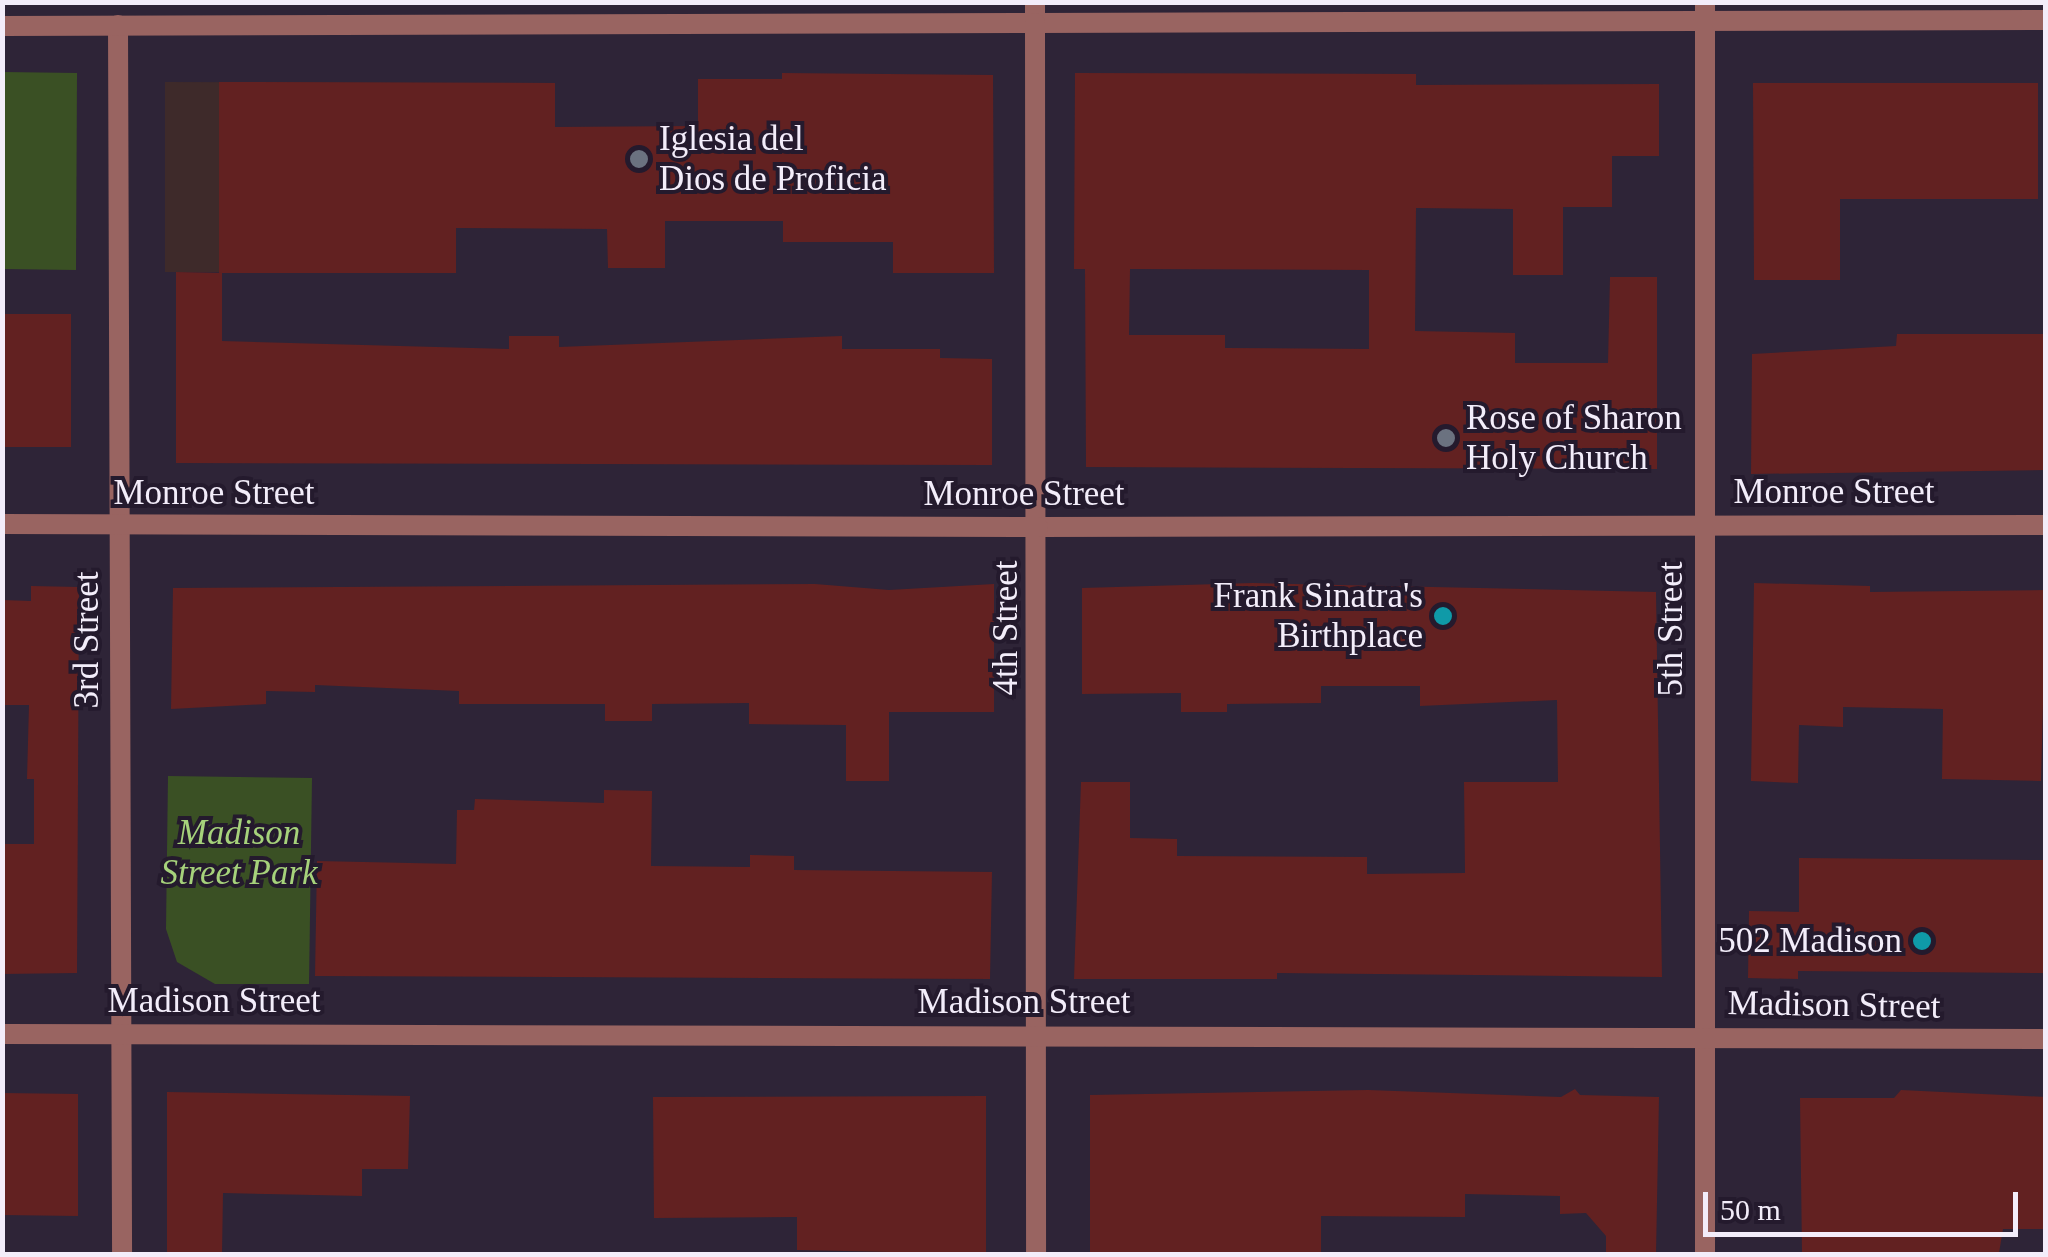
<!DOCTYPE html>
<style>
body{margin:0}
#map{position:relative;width:2048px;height:1257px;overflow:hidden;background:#2e2437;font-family:"Times New Roman",serif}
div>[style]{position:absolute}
.commercial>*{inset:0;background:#3e2a2a}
.green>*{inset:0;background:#3a5024}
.building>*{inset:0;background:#622121}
.minor>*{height:20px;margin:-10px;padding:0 10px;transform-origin:10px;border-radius:10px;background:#996461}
.tertiary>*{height:20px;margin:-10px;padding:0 10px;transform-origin:10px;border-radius:10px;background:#996461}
.dots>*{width:28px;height:28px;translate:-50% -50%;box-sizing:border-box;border:5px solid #241a2d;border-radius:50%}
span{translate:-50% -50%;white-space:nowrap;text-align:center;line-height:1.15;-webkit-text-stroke:8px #241a2d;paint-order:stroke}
.poi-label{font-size:35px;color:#f3edfa}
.left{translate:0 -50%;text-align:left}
.right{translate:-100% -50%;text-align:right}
.street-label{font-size:35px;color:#f3edfa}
.park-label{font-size:35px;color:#a6d27b;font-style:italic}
.frame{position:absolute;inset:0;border:5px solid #f3edfa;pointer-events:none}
.scale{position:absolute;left:1703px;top:1192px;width:315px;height:45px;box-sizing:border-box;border:5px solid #f3edfa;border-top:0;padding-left:12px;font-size:30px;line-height:35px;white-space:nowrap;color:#f3edfa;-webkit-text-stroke:8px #241a2d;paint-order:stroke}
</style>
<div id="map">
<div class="commercial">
<div style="clip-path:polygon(165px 82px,455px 83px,456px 273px,165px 272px)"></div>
</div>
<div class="green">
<div style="clip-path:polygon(3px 72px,77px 73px,76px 270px,3px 269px)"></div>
<div style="clip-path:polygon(168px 776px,312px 778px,309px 984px,215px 984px,177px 962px,166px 929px)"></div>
</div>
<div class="building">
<div style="clip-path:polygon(782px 73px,993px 75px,994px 273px,893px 273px,893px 242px,783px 242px,783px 221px,665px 221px,665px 268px,608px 268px,607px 229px,456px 228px,456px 273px,219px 273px,219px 82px,555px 83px,555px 127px,698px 126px,698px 79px,782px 79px)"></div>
<div style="clip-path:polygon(evenodd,1075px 73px,1416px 74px,1416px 85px,1659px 84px,1659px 156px,1612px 156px,1612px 207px,1563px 207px,1563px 275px,1513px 275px,1513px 209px,1416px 208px,1415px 331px,1515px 333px,1515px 363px,1608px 363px,1610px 277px,1657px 277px,1657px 469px,1086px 467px,1085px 269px,1074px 269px,1075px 73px,1130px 269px,1369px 270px,1369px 349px,1225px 348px,1225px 335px,1129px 335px,1130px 269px)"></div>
<div style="clip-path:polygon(1753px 83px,2038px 83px,2038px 199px,1840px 199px,1840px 280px,1754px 280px)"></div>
<div style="clip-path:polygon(176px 272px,222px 273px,222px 341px,509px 349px,509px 336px,559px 336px,559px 347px,842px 336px,842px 349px,940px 349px,940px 358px,992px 359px,992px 465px,176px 463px)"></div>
<div style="clip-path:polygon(2px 314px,71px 314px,71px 447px,2px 447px)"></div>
<div style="clip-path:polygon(1897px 334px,2046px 334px,2046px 470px,1751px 474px,1752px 354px,1896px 346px)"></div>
<div style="clip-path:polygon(1253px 583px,1656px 592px,1662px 977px,1277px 973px,1277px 979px,1074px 979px,1081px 782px,1130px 782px,1130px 838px,1177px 839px,1177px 856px,1367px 857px,1367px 874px,1465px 873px,1464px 782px,1558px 782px,1557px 700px,1420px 706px,1420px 686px,1321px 686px,1321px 703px,1227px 704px,1227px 712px,1181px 712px,1181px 693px,1082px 694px,1082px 588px)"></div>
<div style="clip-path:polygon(1754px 583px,1870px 586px,1870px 592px,2046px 590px,2041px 781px,1942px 779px,1943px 709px,1843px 707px,1843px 727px,1799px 725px,1798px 783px,1751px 781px)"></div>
<div style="clip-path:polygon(815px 584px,889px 590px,994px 584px,994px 712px,889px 712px,889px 781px,846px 781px,846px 725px,749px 724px,749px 703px,652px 704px,652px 721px,605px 721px,605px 704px,459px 704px,459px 691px,315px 685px,315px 692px,266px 691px,266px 704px,171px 709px,173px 588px)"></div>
<div style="clip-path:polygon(31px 586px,79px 587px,77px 973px,2px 974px,2px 844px,34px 844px,34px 779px,27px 779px,29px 705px,2px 705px,2px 600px,31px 601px)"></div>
<div style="clip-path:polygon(604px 790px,652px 791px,651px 866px,750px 867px,750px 855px,794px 856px,794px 870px,992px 872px,990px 979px,315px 976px,317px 861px,456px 864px,457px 810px,474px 810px,475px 799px,604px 803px)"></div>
<div style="clip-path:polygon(1799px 858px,2046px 860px,2046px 973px,1798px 971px,1798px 979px,1748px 978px,1749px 911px,1799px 912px)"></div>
<div style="clip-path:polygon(1575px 1089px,1580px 1095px,1659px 1097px,1656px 1254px,1606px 1254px,1606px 1236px,1586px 1213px,1560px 1214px,1560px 1196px,1465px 1194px,1465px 1217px,1321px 1216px,1321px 1254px,1090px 1254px,1090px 1095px,1368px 1090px,1561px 1097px)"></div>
<div style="clip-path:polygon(1901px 1090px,2046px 1097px,2046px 1229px,2003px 1229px,1999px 1253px,1802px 1254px,1800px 1098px,1894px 1098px)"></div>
<div style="clip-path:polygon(167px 1092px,410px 1096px,408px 1169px,362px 1169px,362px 1196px,223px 1193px,222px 1254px,167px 1254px)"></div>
<div style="clip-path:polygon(2px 1093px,78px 1094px,78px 1216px,2px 1215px)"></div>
<div style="clip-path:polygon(986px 1096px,986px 1254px,797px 1250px,797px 1217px,654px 1218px,653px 1097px)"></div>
</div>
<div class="minor">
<div style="left:1035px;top:2px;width:21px;rotate:90deg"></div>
<div style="left:1035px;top:23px;width:1011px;rotate:-0.17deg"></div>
<div style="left:118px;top:25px;width:1229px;rotate:89.81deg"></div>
<div style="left:1038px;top:527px;width:1008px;rotate:-0.11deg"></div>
<div style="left:1705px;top:1254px;width:1252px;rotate:-90deg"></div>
</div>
<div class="tertiary">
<div style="left:2px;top:26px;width:1033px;rotate:-0.17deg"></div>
<div style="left:1035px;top:23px;width:1231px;rotate:89.95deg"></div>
<div style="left:2px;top:524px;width:1036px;rotate:0.17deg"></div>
<div style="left:2px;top:1034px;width:2044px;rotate:0.14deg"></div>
</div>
<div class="dots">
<div style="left:639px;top:159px;background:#6b7280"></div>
<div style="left:1446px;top:438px;background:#6b7280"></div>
<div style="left:1443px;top:616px;background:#0f9aa8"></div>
<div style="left:1922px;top:941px;background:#0f9aa8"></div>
</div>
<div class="poi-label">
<span class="left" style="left:659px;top:159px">Iglesia del<br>Dios de Proficia</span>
<span class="left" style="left:1466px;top:438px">Rose of Sharon<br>Holy Church</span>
<span class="right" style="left:1423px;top:616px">Frank Sinatra's<br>Birthplace</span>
<span class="right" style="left:1902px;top:941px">502 Madison</span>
</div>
<div class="street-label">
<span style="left:1834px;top:492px">Monroe Street</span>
<span style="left:214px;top:493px">Monroe Street</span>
<span style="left:1024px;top:494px">Monroe Street</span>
<span style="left:1006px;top:628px;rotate:-90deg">4th Street</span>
<span style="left:1671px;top:629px;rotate:-90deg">5th Street</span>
<span style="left:87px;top:640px;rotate:-90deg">3rd Street</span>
<span style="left:214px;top:1001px">Madison Street</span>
<span style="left:1024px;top:1002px">Madison Street</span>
<span style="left:1834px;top:1005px;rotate:1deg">Madison Street</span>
</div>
<div class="park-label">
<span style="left:239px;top:853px">Madison<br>Street Park</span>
</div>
<div class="frame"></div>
<div class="scale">50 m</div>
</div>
